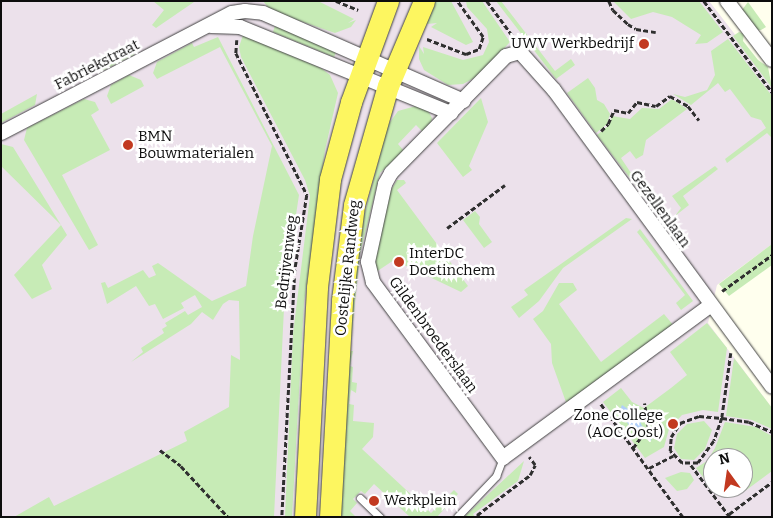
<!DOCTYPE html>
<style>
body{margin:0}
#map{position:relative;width:773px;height:518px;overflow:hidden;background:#ffe;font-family:Bitter,serif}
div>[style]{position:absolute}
.industrial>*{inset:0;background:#ece1eb}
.green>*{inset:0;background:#c7ebb6}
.water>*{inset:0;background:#b0cff8}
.path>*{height:2.5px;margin-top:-1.25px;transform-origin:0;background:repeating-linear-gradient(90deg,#2f2f2f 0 5px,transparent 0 7.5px)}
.roads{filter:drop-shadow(0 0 1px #404040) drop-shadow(0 0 1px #404040)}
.lane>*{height:7px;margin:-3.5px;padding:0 3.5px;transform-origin:3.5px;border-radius:3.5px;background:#fff}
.street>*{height:14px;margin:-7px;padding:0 7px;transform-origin:7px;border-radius:7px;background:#fff}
.primary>*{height:21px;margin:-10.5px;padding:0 10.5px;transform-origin:10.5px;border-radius:10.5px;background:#fdf660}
.dots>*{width:14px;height:14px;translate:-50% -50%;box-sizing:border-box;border:2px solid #fff;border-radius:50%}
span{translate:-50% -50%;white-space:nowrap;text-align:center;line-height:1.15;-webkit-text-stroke:5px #fff;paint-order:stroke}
.poi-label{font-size:15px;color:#0d0d0d}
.right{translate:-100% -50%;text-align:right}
.left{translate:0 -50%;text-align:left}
.street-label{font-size:15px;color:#0d0d0d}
.frame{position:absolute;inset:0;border:2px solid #0d0d0d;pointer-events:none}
.north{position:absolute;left:703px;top:448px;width:50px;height:50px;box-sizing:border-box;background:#fff;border:1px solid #9e9e9e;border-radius:50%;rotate:346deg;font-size:14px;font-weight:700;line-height:20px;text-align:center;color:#0d0d0d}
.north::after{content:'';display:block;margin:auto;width:18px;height:22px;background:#c23920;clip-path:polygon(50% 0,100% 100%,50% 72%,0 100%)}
</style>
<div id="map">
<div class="industrial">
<div style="clip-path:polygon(evenodd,1px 1px,709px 1px,772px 82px,772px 244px,717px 285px,708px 323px,772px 408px,772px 517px,1px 517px,1px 1px,713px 458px,743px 458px,743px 488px,713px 488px,713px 458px)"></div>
</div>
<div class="green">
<div style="clip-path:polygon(153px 1px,204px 1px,194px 2px,156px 28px,152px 25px,164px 10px)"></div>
<div style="clip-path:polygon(263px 1px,318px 1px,354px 19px,348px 23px,356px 20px,351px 27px,335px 33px,271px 11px)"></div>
<div style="clip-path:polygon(435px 1px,451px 1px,473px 42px,466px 45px,431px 27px,437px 23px,427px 24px)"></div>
<div style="clip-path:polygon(466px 1px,482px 1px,510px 42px,478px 76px,463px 84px,448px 85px,424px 70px,419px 59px,419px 46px,424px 54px,423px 47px,463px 60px,483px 55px,489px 42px,487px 29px,467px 7px)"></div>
<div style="clip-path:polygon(496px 1px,501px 1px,555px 71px,571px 59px,575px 65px,556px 79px)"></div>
<div style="clip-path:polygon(613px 1px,699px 1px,723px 32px,707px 43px,695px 44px,701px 35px,672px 17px,653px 12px,631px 19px)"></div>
<div style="clip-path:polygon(748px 2px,766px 27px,761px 30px,757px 30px,742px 10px)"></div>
<div style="clip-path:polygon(276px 22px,338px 48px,334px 57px,273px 32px)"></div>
<div style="clip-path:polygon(739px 32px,744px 34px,743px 41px,758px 60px,768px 67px,772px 88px,733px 36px)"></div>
<div style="clip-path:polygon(243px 35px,321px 68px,330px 75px,338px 93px,325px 150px,304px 303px,292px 517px,285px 517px,293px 334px,310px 196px,305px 180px,241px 57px,239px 47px)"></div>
<div style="clip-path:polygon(218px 37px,299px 195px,285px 287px,274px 517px,14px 517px,49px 497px,54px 506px,187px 441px,184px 432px,229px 407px,231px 355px,240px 360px,239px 301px,229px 300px,223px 304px,213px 320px,202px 312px,191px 324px,131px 362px,143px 352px,141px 348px,164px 333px,162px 329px,167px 326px,165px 323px,185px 311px,188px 315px,202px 307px,195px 295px,181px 303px,184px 308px,163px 319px,155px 304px,149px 306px,136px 286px,107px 304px,101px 283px,105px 282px,108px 288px,143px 270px,149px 278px,156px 275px,152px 266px,158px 263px,212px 301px,246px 286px,253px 236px,272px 146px,220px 47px,157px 79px,153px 73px,157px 62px,192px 43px,194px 47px)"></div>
<div style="clip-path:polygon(728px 39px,772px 96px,772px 138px,767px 133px,727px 163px,725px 159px,766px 128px,761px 120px,751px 117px,730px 89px,725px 92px,718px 83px,691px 105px,673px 94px,685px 97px,707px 90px,715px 75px,711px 51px)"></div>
<div style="clip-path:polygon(137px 44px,134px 55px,100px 72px,91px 67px)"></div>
<div style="clip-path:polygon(129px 75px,141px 80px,144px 86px,111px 104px,107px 96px,111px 85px)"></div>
<div style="clip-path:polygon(588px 78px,595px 88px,597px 100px,604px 104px,610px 114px,607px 124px,596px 133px,567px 93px)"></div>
<div style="clip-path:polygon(37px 94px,35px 105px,1px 123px,1px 114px)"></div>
<div style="clip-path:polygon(481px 98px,488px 122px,469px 166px,472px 170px,463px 177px,437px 143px)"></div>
<div style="clip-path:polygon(84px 99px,95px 102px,99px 110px,91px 115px,110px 150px,62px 175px,98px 245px,89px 250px,24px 140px,27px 128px)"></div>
<div style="clip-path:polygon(672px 99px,687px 109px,646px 140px,643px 155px,636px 159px,630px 151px,621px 158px,663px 221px,597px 135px,609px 125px,612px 116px,630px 119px,642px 108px,659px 109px)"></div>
<div style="clip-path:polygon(416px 106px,427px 109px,432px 118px,431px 124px,423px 132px,416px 125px,398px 144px,404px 151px,380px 173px,360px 254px,350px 351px,353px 351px,350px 366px,353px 367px,352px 382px,357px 383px,356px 393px,351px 390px,349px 404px,354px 405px,353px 421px,374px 423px,373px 437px,362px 449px,431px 513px,454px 490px,458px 494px,437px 517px,410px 517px,374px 484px,365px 494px,361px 491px,353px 499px,357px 503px,350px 511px,356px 517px,339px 517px,347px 340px,362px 224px,388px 125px,398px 111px)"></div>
<div style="clip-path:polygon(1px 144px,13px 147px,61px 225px,67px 235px,42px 265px,52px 289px,32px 299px,14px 275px,61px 225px,1px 166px)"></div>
<div style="clip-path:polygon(715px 166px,718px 169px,683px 196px,689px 205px,675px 216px,681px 208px,672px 196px)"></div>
<div style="clip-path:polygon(397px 180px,404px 180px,406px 183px,397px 190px,468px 286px,461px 292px,394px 260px,376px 272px,375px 261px,390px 192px)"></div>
<div style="clip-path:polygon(475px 211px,480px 217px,479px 224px,492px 242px,484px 248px,463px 220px)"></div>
<div style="clip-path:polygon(626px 218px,632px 219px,563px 268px,539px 301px,519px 318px,511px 307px,528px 295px,524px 290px)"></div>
<div style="clip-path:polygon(640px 229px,693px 301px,681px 310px,676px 303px,685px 295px,637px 232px)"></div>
<div style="clip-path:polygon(772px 244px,772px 265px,729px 296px,719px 284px)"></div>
<div style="clip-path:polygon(559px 283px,573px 283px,577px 290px,559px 304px,601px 362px,664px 314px,674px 326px,567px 405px,552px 363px,551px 344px,533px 319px,543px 311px)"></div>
<div style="clip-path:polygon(707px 323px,727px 348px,718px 412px,703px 410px,682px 415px,669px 429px,664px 447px,645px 458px,603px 402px,621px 388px,632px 402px,644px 408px,671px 388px,687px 375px,670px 352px)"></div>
<div style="clip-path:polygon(734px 358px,772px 408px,772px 429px,752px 420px,726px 416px)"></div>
<div style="clip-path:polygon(704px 421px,712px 430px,705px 449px,694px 460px,681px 459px,674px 448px,677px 434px,687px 424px)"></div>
<div style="clip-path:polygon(725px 422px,756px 427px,772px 436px,772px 471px,745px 491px,743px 458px,713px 458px,713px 488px,724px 488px,716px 494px,696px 468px,707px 461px,715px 448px)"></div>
<div style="clip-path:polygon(524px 461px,518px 481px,473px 514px,475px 517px,464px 517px)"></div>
<div style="clip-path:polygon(681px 472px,690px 473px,694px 480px,687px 489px,677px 491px,665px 478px)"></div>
</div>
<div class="water">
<div style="clip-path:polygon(622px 405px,637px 415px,642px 426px,652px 434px,651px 441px,632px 429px,619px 412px)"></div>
</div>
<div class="path">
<div style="left:336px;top:1px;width:24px;rotate:22deg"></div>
<div style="left:487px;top:1px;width:47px;rotate:53.6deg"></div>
<div style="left:609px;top:1px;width:10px;rotate:66deg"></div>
<div style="left:613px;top:10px;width:21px;rotate:43deg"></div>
<div style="left:628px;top:24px;width:9px;rotate:32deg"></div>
<div style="left:636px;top:29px;width:20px;rotate:9deg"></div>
<div style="left:704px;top:1px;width:114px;rotate:53.2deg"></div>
<div style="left:427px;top:39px;width:42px;rotate:21deg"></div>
<div style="left:466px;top:54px;width:14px;rotate:-21deg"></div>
<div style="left:479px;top:49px;width:13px;rotate:-72deg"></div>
<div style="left:483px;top:37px;width:44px;rotate:-125.8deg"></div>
<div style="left:237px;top:40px;width:13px;rotate:94deg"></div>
<div style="left:236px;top:53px;width:159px;rotate:63.4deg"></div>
<div style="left:307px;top:195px;width:76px;rotate:99.1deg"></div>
<div style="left:295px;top:270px;width:247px;rotate:93deg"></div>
<div style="left:601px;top:131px;width:10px;rotate:-45deg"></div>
<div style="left:608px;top:124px;width:15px;rotate:-67deg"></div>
<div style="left:614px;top:110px;width:14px;rotate:12deg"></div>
<div style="left:628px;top:113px;width:14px;rotate:-51deg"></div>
<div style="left:637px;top:102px;width:19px;rotate:12deg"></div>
<div style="left:656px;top:106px;width:17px;rotate:-36deg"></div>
<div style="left:670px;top:96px;width:21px;rotate:29deg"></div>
<div style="left:688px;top:106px;width:18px;rotate:52deg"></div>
<div style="left:447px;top:228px;width:72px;rotate:-36.6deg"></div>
<div style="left:722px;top:291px;width:62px;rotate:-35.8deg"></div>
<div style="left:731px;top:353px;width:66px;rotate:97.9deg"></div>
<div style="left:722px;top:418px;width:27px;rotate:8deg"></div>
<div style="left:749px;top:422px;width:25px;rotate:23deg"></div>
<div style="left:601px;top:404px;width:140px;rotate:54deg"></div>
<div style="left:699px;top:416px;width:23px;rotate:5deg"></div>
<div style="left:722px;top:418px;width:24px;rotate:109deg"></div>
<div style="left:714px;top:441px;width:27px;rotate:126deg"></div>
<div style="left:698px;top:463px;width:16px;rotate:180deg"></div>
<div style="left:682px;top:463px;width:17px;rotate:-135deg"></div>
<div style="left:670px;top:451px;width:14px;rotate:-86deg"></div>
<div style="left:671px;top:437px;width:17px;rotate:-57deg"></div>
<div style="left:680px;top:423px;width:20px;rotate:-20deg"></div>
<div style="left:633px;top:448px;width:26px;rotate:-54deg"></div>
<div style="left:648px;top:427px;width:24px;rotate:-99deg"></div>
<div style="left:160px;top:450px;width:26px;rotate:37deg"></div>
<div style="left:181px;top:466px;width:69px;rotate:47.3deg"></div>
<div style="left:691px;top:465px;width:65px;rotate:53.1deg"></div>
<div style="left:649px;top:468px;width:27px;rotate:-27deg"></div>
<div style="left:729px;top:514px;width:54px;rotate:-36.7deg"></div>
<div style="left:479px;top:517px;width:3px;rotate:-135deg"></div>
<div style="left:477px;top:515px;width:66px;rotate:-37deg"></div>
<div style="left:530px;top:475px;width:11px;rotate:-63deg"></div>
<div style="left:535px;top:465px;width:10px;rotate:-127deg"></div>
</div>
<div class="roads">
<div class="lane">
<div style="left:360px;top:498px;width:28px;rotate:44deg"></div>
<div style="left:457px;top:517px;width:57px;rotate:-46.4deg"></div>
<div style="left:496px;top:476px;width:19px;rotate:-69deg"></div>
</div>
<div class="street">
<div style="left:727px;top:1px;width:74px;rotate:52.7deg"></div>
<div style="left:211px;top:26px;width:29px;rotate:2deg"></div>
<div style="left:240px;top:27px;width:228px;rotate:22.2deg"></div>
<div style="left:1px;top:133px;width:260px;rotate:-27.5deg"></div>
<div style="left:232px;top:13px;width:13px;rotate:-9deg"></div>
<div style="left:245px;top:11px;width:18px;rotate:6deg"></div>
<div style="left:263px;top:13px;width:219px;rotate:23.7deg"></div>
<div style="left:711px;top:305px;width:258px;rotate:143.7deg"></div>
<div style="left:503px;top:458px;width:219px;rotate:-126.5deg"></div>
<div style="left:373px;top:282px;width:21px;rotate:-104deg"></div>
<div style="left:368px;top:262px;width:80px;rotate:-77.7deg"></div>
<div style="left:385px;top:184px;width:13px;rotate:-61deg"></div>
<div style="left:391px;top:173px;width:164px;rotate:-45.5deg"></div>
<div style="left:506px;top:56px;width:15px;rotate:-16deg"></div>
<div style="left:520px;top:52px;width:51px;rotate:48.2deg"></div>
<div style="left:554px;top:90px;width:368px;rotate:53.7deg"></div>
</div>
<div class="primary">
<div style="left:305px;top:517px;width:230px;rotate:-87deg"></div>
<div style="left:317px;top:287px;width:109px;rotate:-83.1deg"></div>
<div style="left:330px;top:179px;width:80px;rotate:-74.7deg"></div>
<div style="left:351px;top:102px;width:108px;rotate:-69.9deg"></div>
<div style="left:330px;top:517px;width:217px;rotate:-86.8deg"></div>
<div style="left:342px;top:300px;width:96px;rotate:-82.8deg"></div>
<div style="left:354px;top:205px;width:124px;rotate:-74.1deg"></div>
<div style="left:388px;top:86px;width:92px;rotate:-67deg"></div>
</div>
</div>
<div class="dots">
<div style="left:644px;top:44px;background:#c23920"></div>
<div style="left:128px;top:145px;background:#c23920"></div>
<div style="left:399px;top:262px;background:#c23920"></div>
<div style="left:673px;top:424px;background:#c23920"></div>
<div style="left:374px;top:501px;background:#c23920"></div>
</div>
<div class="poi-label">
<span class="right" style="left:634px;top:44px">UWV Werkbedrijf</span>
<span class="left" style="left:138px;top:145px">BMN<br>Bouwmaterialen</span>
<span class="left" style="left:409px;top:262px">InterDC<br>Doetinchem</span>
<span class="right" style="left:663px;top:424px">Zone College<br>(AOC Oost)</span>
<span class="left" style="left:384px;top:501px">Werkplein</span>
</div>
<div class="street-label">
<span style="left:97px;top:65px;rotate:-27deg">Fabriekstraat</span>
<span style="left:660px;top:209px;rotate:54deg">Gezellenlaan</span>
<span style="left:287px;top:262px;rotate:-83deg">Bedrijvenweg</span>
<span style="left:348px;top:268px;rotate:-84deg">Oostelijke Randweg</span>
<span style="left:433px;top:335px;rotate:54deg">Gildenbroederslaan</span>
</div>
<div class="frame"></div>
<div class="north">N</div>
</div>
